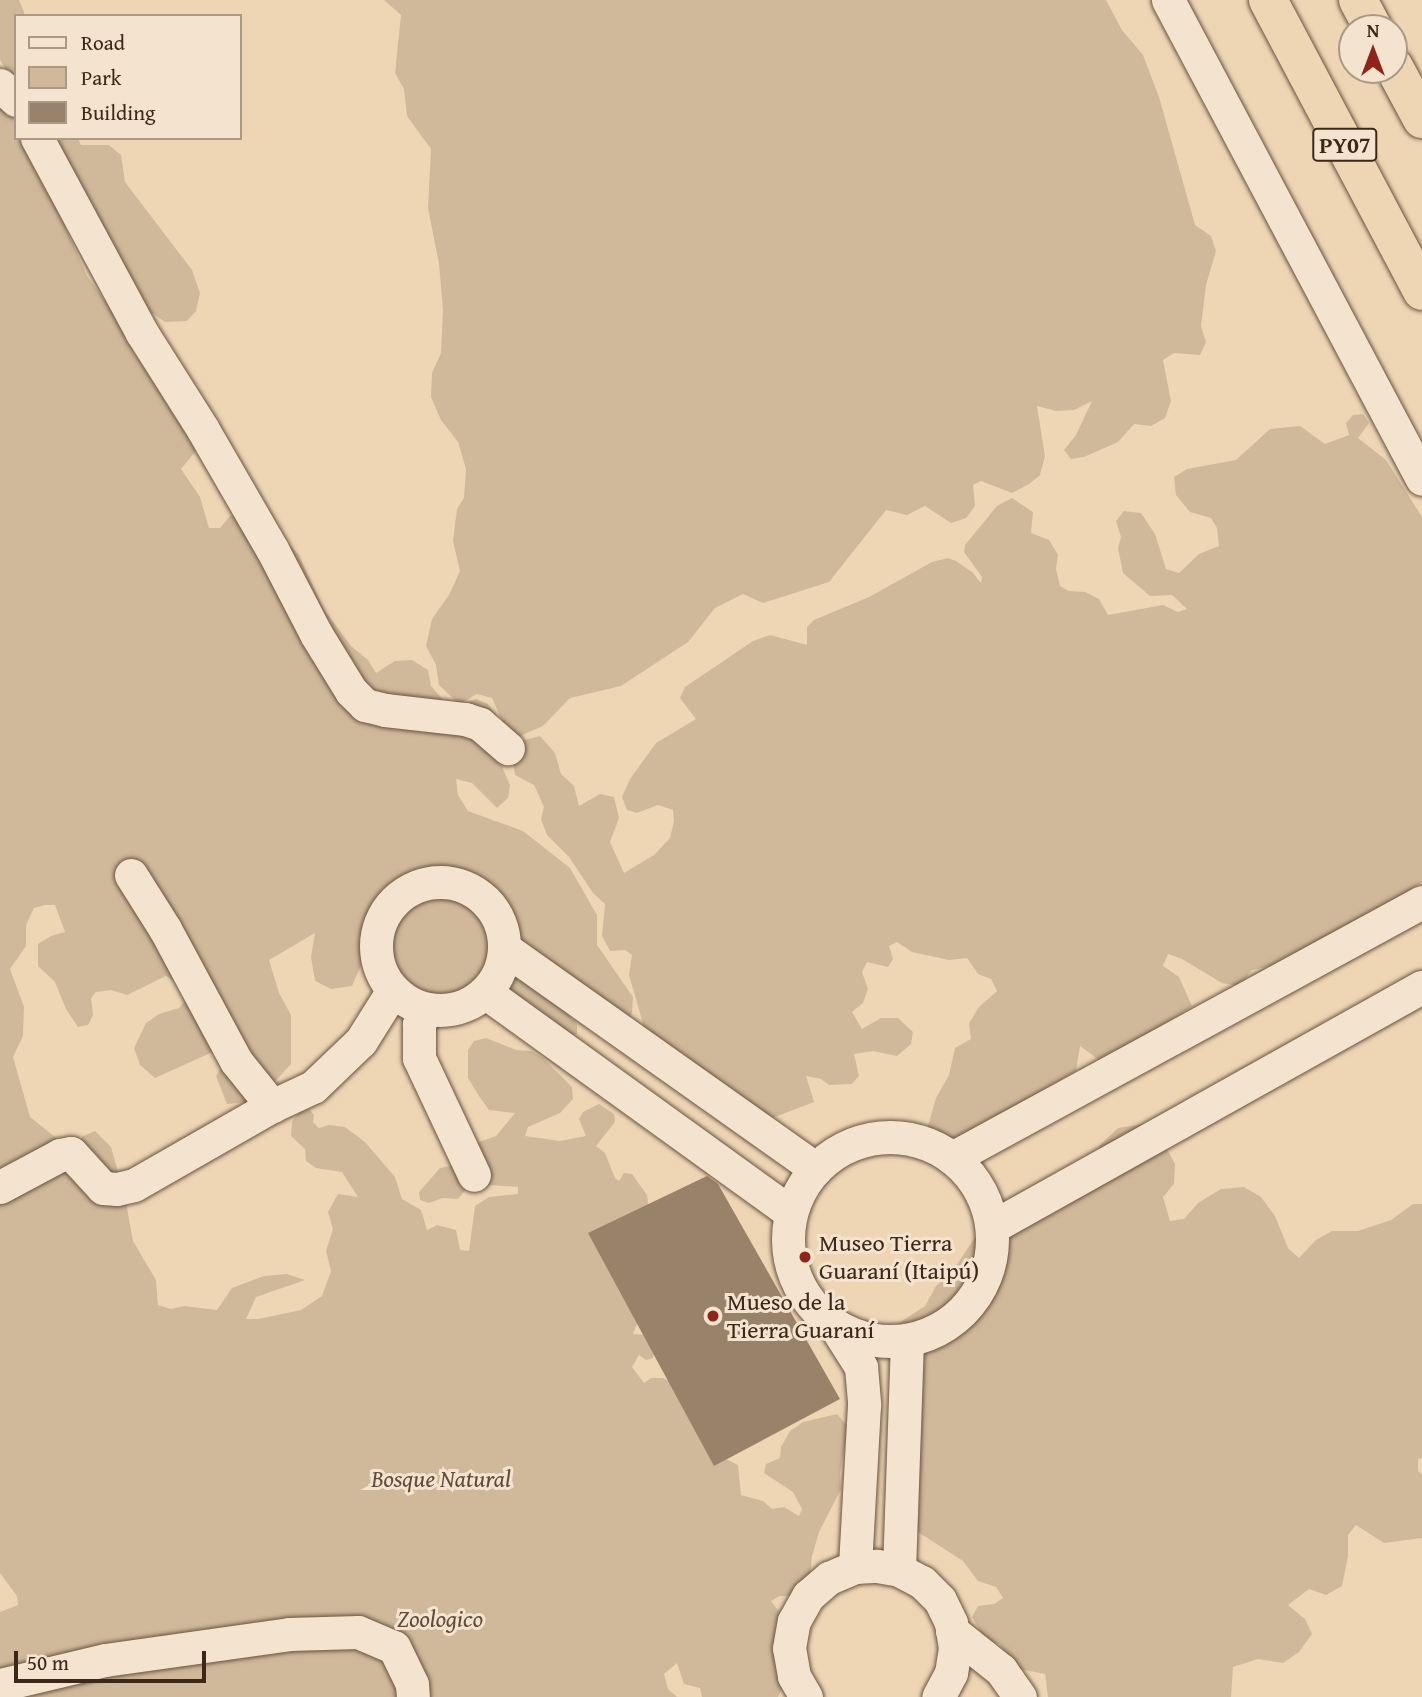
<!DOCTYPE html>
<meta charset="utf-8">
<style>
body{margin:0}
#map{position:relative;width:1422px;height:1697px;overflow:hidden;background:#eed6b5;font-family:"Gentium Book Plus",serif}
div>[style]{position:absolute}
.green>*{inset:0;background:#d0b89a}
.building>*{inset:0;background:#99826a}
.roads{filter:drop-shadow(0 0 2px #695340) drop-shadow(0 0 2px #695340)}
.minor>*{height:33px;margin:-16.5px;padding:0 16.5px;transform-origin:16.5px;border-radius:16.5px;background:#f4e4cf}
.minor>.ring{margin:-16.5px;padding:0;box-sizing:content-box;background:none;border:33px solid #f4e4cf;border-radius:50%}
.highway>*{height:38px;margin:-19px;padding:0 19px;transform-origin:19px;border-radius:19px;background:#eed6b5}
.dots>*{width:19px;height:19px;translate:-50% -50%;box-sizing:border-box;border:4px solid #f4e4cf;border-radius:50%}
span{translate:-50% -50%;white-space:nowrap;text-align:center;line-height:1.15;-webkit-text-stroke:6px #f4e4cf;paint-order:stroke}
.shield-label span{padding:2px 5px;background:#f4e4cf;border:2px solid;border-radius:5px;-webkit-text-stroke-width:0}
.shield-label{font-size:23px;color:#3d2719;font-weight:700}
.poi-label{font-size:24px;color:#3d2719}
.left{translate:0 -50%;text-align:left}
.park-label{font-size:24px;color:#624b39;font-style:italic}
.legend{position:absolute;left:14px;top:14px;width:228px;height:126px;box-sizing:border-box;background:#f4e4cf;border:2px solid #ab9886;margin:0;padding:9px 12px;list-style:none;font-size:21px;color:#3d2719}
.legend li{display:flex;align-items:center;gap:14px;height:35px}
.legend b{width:35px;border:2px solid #ab9886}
.north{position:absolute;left:1338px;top:14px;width:70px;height:70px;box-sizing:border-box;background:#f4e4cf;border:2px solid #ab9886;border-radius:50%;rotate:0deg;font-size:19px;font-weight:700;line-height:28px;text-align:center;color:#3d2719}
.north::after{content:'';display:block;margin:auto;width:24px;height:32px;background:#8f2418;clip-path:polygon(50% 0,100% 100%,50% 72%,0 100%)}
.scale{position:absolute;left:14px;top:1651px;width:192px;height:32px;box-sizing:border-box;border:4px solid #3d2719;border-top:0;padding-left:9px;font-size:21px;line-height:24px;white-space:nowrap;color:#3d2719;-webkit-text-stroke:5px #f4e4cf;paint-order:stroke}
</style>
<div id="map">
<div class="green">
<div style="clip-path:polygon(0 0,19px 0,24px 12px,24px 16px,16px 16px,16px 85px,0 60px)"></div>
<div style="clip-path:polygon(384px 0,1106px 0,1122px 30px,1143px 55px,1159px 97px,1195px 225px,1211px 236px,1216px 251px,1206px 285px,1201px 326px,1206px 342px,1200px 355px,1174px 353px,1163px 360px,1171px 401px,1165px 418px,1151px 426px,1134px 424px,1118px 442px,1084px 457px,1071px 459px,1064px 450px,1076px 435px,1092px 401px,1074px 410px,1056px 411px,1037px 406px,1045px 456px,1040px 475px,1029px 484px,1012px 493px,981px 481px,973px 485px,975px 506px,966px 518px,951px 523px,925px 506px,907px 515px,886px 510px,829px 582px,763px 603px,743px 594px,715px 608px,688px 642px,621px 686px,570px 698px,543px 726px,511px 740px,492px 698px,477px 694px,459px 704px,439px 685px,436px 665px,426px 646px,432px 619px,449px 595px,460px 571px,453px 541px,457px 509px,464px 498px,466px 469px,458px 442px,441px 420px,431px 397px,432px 373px,441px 353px,443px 310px,439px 264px,428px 208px,431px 149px,407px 116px,404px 89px,395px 73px,401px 15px)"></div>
<div style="clip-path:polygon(0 88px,16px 117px,16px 138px,26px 138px,87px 276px,126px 330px,134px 354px,204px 441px,181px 469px,200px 497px,209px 528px,220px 528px,230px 516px,249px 512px,275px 530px,299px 555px,323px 608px,351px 646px,368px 660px,376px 673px,395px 661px,412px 660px,428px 670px,431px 686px,445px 702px,456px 708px,476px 699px,488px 704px,496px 716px,497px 731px,506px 749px,503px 769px,510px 785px,508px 798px,497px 808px,472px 783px,456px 779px,458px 795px,468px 811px,523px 831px,570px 868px,597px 915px,597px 945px,633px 997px,632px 1013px,624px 1026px,568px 1005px,570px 1017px,577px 1023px,577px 1034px,560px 1037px,490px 986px,467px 1005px,412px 1010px,398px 1007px,386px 987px,391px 958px,388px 940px,366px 954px,352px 986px,331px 989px,315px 981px,311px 957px,315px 933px,269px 960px,279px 993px,291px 1015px,291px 1064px,257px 1101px,227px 1104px,216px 1076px,228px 1058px,226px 1046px,155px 1078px,140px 1065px,134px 1048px,146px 1023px,159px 1014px,179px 1008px,185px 1001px,181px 986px,166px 976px,127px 995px,111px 990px,96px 992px,91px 998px,93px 1015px,88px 1025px,78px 1027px,66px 1009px,55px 982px,38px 966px,38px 944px,51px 936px,65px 932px,55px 905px,45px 905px,34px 908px,26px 925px,26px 946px,10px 969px,24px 1007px,23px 1036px,13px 1057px,30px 1117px,59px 1140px,76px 1146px,83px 1136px,95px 1131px,111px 1147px,125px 1197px,133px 1241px,156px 1280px,158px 1305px,171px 1309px,184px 1306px,217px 1310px,232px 1288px,264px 1276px,287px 1274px,305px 1280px,256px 1297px,246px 1319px,258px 1319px,301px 1310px,322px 1296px,331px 1271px,326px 1251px,333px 1229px,328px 1212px,338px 1194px,358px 1197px,342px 1172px,316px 1168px,306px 1161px,305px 1149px,291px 1136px,292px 1122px,298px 1113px,309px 1109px,314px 1115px,313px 1122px,319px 1128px,329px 1125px,345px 1127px,365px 1142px,395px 1177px,402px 1199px,421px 1210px,427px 1230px,437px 1225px,456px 1230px,460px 1250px,469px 1251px,475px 1206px,489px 1197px,518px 1194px,518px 1187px,491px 1185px,479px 1190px,468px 1187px,458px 1199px,443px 1198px,429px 1203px,420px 1200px,419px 1192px,440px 1168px,450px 1166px,468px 1146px,496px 1136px,515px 1113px,489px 1110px,479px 1096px,468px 1078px,468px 1050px,474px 1041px,486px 1038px,516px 1050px,531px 1051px,543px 1058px,572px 1087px,573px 1099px,560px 1113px,528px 1127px,525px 1136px,560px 1141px,586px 1136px,579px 1119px,583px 1112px,599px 1104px,614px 1114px,615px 1122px,596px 1146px,605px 1153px,615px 1178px,619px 1181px,624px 1173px,632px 1174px,647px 1195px,649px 1211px,640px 1317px,633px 1334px,647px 1335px,655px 1348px,653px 1358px,646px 1360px,639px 1355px,632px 1367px,644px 1383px,651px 1378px,663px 1378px,690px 1393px,718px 1455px,738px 1465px,741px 1495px,763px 1501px,772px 1509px,784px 1507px,799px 1516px,802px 1509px,793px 1492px,764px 1473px,766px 1464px,780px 1458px,781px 1447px,790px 1431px,803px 1422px,837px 1414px,848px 1427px,840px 1472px,841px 1489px,819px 1532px,812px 1556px,810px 1575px,791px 1596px,780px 1596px,771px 1601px,780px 1613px,784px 1683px,778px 1697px,702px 1697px,700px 1688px,684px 1684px,677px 1663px,664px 1674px,668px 1689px,677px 1697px,0 1697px,0 1612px,18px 1605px,17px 1596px,0 1573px)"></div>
<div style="clip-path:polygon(46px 138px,78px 138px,81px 145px,109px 145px,121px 155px,125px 182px,192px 270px,200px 293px,196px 311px,187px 321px,165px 322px,124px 293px)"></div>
<div style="clip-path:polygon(1363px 414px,1369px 423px,1358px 438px,1386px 460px,1422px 517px,1422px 882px,1379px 910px,1271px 966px,1252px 970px,1240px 986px,1222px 983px,1182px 959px,1168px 954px,1163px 966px,1179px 977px,1192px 1006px,1105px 1064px,1080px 1046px,1076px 1071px,946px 1145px,934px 1137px,928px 1126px,936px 1098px,949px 1075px,955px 1048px,971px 1039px,969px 1023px,979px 1007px,997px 991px,991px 979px,978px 974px,967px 958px,949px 960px,912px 952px,897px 942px,889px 946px,893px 959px,888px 967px,867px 962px,862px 972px,868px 989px,863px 1003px,852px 1012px,862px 1029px,881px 1018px,898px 1018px,913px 1032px,911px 1044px,897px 1056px,873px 1051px,854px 1054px,859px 1076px,852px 1084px,829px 1085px,821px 1079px,806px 1076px,814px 1102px,744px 1129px,644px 1027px,629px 975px,632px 955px,625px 950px,610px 951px,602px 936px,605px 904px,593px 893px,569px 857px,547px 835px,541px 819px,544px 807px,534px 785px,515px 775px,512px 754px,521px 741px,540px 736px,555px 753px,561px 774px,574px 786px,579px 806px,600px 794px,614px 797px,619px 818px,610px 842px,624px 873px,654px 855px,670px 838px,674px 821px,673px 810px,658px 805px,637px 813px,627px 810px,622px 797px,630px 779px,656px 743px,696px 719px,680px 698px,685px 687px,753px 641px,770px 635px,807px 645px,807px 627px,814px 620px,869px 597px,932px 562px,948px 558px,956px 561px,972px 572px,981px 583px,982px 577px,964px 552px,965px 545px,997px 506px,1012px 498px,1033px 512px,1031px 533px,1049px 540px,1058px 555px,1056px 569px,1060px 586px,1069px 591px,1085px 592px,1099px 599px,1108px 615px,1163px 605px,1178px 612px,1187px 609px,1172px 595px,1150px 596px,1123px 573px,1118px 548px,1121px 537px,1116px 521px,1124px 511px,1141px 513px,1155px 534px,1166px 569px,1179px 573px,1199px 554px,1219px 546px,1217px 528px,1211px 518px,1190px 512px,1176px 495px,1174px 477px,1187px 469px,1236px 460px,1270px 429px,1300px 426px,1325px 444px,1349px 435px,1346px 423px,1353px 415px)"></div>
<div style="clip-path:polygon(1145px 1124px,1162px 1140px,1175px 1164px,1174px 1184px,1163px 1197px,1170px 1221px,1184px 1219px,1198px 1203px,1221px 1189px,1244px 1187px,1261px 1197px,1275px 1216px,1288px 1248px,1299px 1258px,1316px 1240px,1332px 1231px,1358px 1231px,1391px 1220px,1413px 1204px,1422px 1204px,1422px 1458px,1418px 1459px,1418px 1471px,1422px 1474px,1422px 1538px,1384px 1543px,1356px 1525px,1348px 1535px,1348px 1556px,1342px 1586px,1326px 1595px,1309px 1589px,1288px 1605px,1305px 1619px,1312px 1634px,1299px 1652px,1283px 1663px,1258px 1659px,1233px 1667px,1231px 1697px,1048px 1697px,1045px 1674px,1015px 1668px,1000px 1644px,986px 1640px,972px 1617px,978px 1606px,994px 1604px,1003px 1598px,996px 1587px,978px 1581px,963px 1561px,918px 1532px,911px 1517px,892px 1346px,899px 1323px,925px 1306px,936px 1286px,952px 1272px,980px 1230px,1097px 1163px,1099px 1146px,1118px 1128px)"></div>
</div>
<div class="building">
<div style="clip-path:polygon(707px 1176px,718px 1184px,840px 1399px,714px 1466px,588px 1233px)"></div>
</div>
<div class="roads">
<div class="minor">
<div style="left:1168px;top:0;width:542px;rotate:62.06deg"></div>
<div style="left:0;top:85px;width:22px;rotate:43deg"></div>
<div style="left:37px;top:138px;width:221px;rotate:61.7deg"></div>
<div style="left:142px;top:333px;width:112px;rotate:57.7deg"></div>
<div style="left:202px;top:428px;width:140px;rotate:60deg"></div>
<div style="left:272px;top:549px;width:96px;rotate:62.6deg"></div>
<div style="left:316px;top:634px;width:67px;rotate:58.4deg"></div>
<div style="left:351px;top:691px;width:20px;rotate:45deg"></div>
<div style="left:365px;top:705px;width:21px;rotate:14deg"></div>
<div style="left:385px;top:710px;width:81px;rotate:6.4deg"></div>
<div style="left:465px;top:719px;width:16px;rotate:18deg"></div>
<div style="left:480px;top:724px;width:37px;rotate:41deg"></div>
<div style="left:131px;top:875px;width:64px;rotate:57.8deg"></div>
<div style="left:165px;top:929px;width:150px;rotate:61.7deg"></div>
<div style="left:236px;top:1061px;width:58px;rotate:51.3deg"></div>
<div style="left:272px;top:1106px;width:45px;rotate:-24.9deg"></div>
<div style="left:313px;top:1087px;width:66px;rotate:-43.8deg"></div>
<div style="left:361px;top:1041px;width:60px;rotate:-57.9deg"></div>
<div class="ring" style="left:376px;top:882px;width:95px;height:95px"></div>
<div style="left:504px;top:948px;width:382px;rotate:35.3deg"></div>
<div style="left:485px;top:992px;width:377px;rotate:35.8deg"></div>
<div style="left:426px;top:1009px;width:17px;rotate:115deg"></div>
<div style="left:419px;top:1024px;width:34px;rotate:90deg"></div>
<div style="left:419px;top:1058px;width:129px;rotate:64.8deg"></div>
<div class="ring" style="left:788px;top:1137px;width:171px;height:171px"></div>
<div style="left:952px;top:1158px;width:535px;rotate:-28.58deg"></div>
<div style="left:0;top:1187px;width:68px;rotate:-28.1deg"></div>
<div style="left:60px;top:1155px;width:11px;rotate:-10deg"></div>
<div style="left:71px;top:1153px;width:47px;rotate:47.6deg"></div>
<div style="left:103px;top:1188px;width:14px;rotate:4deg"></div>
<div style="left:117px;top:1189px;width:17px;rotate:-13deg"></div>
<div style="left:134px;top:1185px;width:159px;rotate:-29.8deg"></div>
<div style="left:992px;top:1227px;width:492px;rotate:-29.2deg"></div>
<div style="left:835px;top:1326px;width:49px;rotate:57.6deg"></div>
<div style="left:861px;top:1367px;width:38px;rotate:85deg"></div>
<div style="left:864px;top:1405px;width:162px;rotate:93.2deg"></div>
<div style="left:899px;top:1570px;width:230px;rotate:-88deg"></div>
<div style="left:952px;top:1631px;width:63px;rotate:38.5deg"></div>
<div style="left:1001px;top:1670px;width:33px;rotate:55deg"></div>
<div style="left:0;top:1685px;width:108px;rotate:-13.4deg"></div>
<div style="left:105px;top:1660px;width:186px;rotate:-8deg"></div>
<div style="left:289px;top:1634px;width:69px;rotate:-1.7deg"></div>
<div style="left:358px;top:1632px;width:39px;rotate:23deg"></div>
<div style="left:394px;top:1647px;width:41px;rotate:64.1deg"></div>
<div style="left:412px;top:1684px;width:13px;rotate:86deg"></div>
<div style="left:806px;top:1697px;width:24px;rotate:-120deg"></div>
<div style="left:794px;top:1676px;width:28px;rotate:-100deg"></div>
<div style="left:789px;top:1648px;width:27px;rotate:-80deg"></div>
<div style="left:794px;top:1621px;width:29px;rotate:-61deg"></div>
<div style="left:808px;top:1596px;width:28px;rotate:-41deg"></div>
<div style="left:829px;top:1578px;width:28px;rotate:-23deg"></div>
<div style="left:855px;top:1567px;width:22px;rotate:-3deg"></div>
<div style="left:877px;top:1566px;width:22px;rotate:10deg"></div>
<div style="left:899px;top:1570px;width:26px;rotate:28deg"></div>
<div style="left:922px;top:1582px;width:25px;rotate:45deg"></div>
<div style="left:940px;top:1600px;width:25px;rotate:64deg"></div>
<div style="left:951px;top:1623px;width:25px;rotate:81deg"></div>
<div style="left:955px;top:1648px;width:25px;rotate:99deg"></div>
<div style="left:951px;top:1673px;width:27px;rotate:118deg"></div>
</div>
<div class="highway">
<div style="left:1268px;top:0;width:329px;rotate:62.1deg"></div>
<div style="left:1358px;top:0;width:32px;rotate:62deg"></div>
<div style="left:1394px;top:67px;width:59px;rotate:61.7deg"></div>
</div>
</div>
<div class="dots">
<div style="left:805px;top:1257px;background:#8f2418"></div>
<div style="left:713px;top:1316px;background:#8f2418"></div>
</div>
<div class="shield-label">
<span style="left:1345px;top:145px">PY07</span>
</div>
<div class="poi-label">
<span class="left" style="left:819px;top:1257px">Museo Tierra<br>Guaraní (Itaipú)</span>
<span class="left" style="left:727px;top:1316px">Mueso de la<br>Tierra Guaraní</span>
</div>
<div class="park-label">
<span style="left:441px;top:1479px">Bosque Natural</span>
<span style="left:440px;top:1619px">Zoologico</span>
</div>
<ul class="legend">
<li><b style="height:9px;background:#f4e4cf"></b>Road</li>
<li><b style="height:19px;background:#d0b89a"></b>Park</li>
<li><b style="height:19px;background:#99826a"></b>Building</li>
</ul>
<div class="north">N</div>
<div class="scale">50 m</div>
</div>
